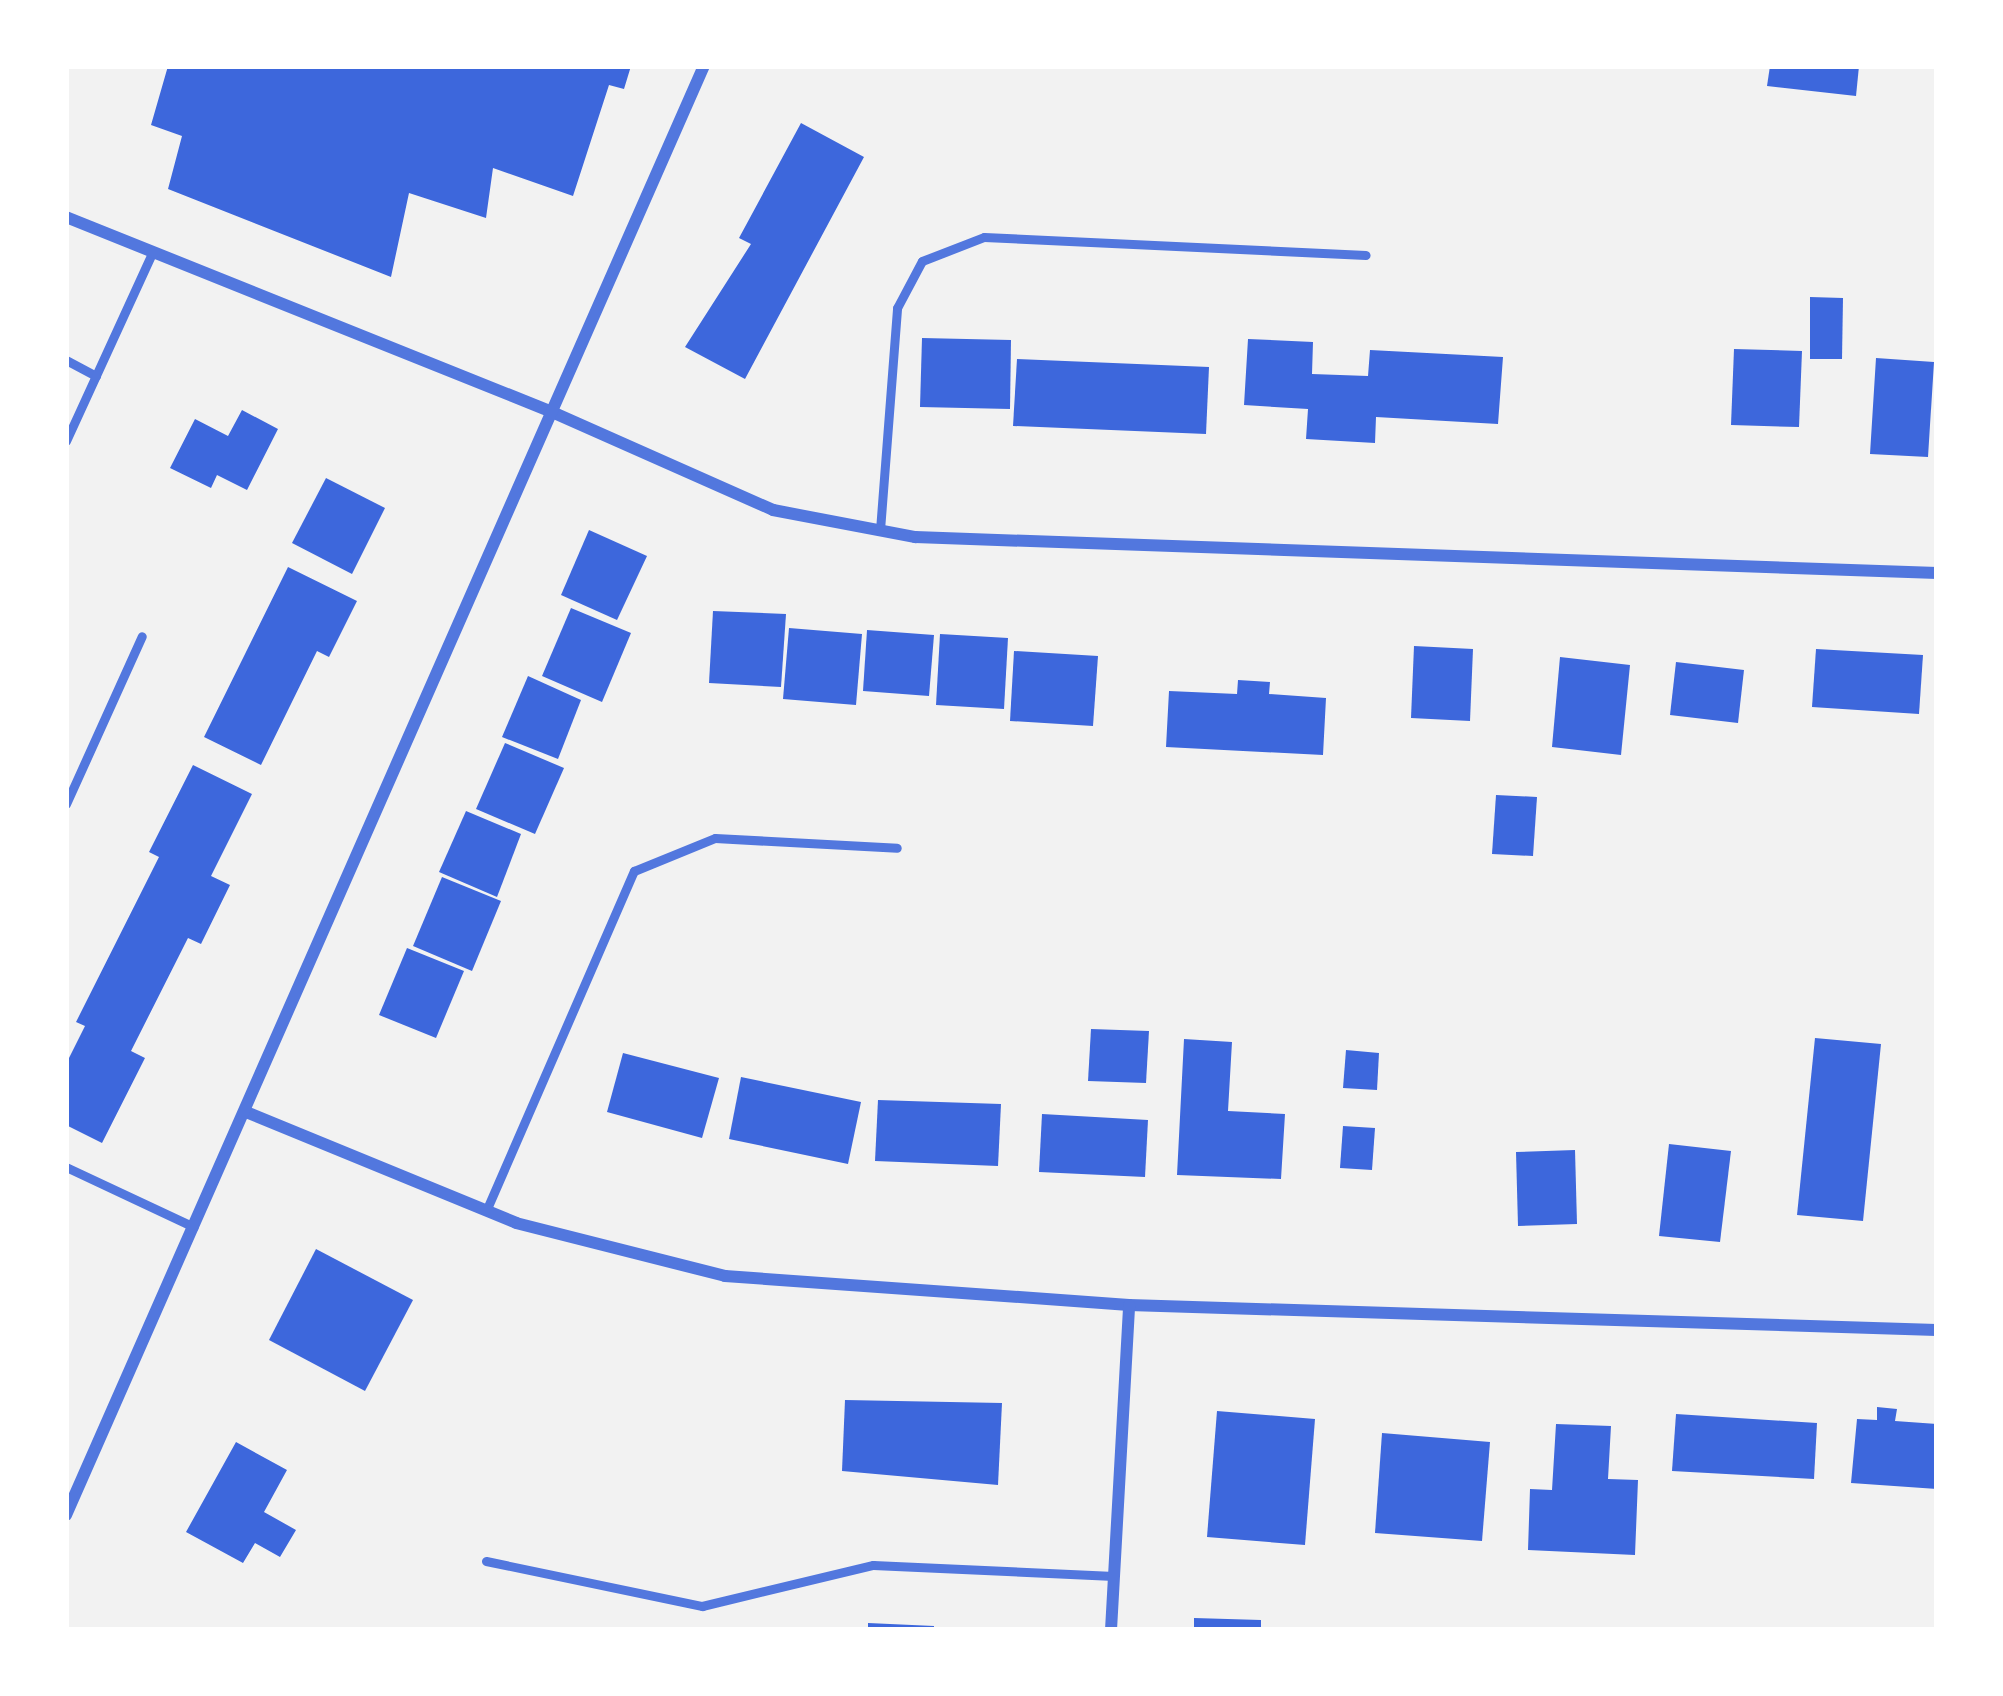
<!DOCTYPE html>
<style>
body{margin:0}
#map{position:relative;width:2003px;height:1696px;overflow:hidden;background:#f2f2f2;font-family:Karla,sans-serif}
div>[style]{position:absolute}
.building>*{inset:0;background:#3d67dc}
.service>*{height:9px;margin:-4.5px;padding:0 4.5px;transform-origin:4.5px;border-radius:4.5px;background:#5277de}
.minor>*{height:12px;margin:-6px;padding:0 6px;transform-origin:6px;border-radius:6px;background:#5277de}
span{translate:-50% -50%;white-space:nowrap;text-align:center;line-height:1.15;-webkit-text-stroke:10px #fff;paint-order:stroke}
.frame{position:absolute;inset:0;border:69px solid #fff;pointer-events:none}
</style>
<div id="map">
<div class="building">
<div style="clip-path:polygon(168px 66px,631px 66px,624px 89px,609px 85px,573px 196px,493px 168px,486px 218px,409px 193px,391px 277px,168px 189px,182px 136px,151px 125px)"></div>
<div style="clip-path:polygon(1770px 66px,1859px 66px,1856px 96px,1767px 86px)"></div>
<div style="clip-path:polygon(801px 123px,864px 157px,745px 379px,685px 347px,751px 244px,739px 238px)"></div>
<div style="clip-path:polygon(1810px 297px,1843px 298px,1842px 359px,1810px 359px)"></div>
<div style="clip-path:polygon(922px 338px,1011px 340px,1010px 409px,920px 407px)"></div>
<div style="clip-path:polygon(1248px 339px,1313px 342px,1312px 374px,1368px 376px,1370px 350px,1503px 357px,1498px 424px,1376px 417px,1375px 443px,1306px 439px,1308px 409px,1244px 405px)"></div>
<div style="clip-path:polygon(1734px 349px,1802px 351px,1799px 427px,1731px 425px)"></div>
<div style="clip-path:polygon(1876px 358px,1934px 362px,1928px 457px,1870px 454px)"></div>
<div style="clip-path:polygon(1017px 359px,1209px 367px,1206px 434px,1013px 426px)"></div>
<div style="clip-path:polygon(242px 410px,278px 429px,247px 490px,217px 475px,211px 488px,170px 468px,195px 419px,228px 436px)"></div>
<div style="clip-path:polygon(326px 478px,385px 508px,352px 574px,292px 543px)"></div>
<div style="clip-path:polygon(589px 530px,647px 556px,617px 620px,561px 595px)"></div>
<div style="clip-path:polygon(288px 567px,357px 601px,329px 657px,317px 651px,261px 765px,204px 737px)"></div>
<div style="clip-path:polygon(571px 608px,631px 633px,602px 702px,542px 676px)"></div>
<div style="clip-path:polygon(713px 611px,786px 614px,781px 687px,709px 683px)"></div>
<div style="clip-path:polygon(789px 628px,862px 634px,856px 705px,783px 699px)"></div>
<div style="clip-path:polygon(867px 630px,934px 635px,929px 696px,863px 691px)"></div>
<div style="clip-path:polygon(940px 634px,1008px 638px,1004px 709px,936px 705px)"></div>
<div style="clip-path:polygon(1414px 646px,1473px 649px,1470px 721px,1411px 718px)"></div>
<div style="clip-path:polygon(1816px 649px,1923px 655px,1919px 714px,1812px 707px)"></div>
<div style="clip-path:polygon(1014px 651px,1098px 656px,1093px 726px,1010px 721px)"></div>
<div style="clip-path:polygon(1560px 657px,1630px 665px,1621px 755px,1552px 747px)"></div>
<div style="clip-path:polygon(1676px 662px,1744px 670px,1738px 723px,1670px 715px)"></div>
<div style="clip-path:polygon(528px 676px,581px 700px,558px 759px,502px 737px)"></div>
<div style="clip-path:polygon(1238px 680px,1270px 682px,1269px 694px,1326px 698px,1323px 755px,1166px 747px,1169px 691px,1237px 694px)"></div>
<div style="clip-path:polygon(505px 743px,564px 768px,535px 834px,476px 809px)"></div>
<div style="clip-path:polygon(193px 765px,252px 794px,211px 876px,230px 885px,201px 944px,188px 938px,131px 1051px,145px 1058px,102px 1143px,66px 1125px,66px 1064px,85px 1026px,76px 1022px,159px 857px,149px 852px)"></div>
<div style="clip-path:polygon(1496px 795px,1537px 797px,1533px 856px,1492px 854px)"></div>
<div style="clip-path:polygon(466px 811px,521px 834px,497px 897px,439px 872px)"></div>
<div style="clip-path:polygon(442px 877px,501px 901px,472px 971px,413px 946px)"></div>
<div style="clip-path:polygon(407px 948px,464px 971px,436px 1038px,379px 1015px)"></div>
<div style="clip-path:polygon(1091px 1029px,1149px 1031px,1146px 1083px,1088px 1081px)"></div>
<div style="clip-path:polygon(1815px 1038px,1881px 1044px,1863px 1221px,1797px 1215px)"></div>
<div style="clip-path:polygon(1184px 1039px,1232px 1042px,1228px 1111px,1285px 1114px,1281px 1179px,1177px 1175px)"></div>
<div style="clip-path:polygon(1346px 1050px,1379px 1053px,1377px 1090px,1343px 1088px)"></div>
<div style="clip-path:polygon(623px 1053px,719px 1078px,702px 1138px,607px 1112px)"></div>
<div style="clip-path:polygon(741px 1077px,861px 1102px,848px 1164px,729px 1139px)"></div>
<div style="clip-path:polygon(878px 1100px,1001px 1104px,998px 1166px,875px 1161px)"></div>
<div style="clip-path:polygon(1042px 1114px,1148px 1120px,1145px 1177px,1039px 1172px)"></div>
<div style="clip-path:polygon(1343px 1126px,1375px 1128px,1372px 1170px,1340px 1168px)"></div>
<div style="clip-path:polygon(1669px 1144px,1731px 1151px,1720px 1242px,1659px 1236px)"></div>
<div style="clip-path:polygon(1575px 1150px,1577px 1224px,1518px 1226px,1516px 1152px)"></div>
<div style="clip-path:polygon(316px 1249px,413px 1300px,365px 1391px,269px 1340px)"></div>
<div style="clip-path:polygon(845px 1400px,1002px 1403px,998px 1485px,842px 1471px)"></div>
<div style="clip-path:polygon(1877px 1407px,1897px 1409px,1895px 1421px,1937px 1424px,1937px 1489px,1851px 1483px,1857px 1419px,1877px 1420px)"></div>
<div style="clip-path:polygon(1217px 1411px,1315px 1419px,1305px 1545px,1207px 1537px)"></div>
<div style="clip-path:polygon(1676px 1414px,1817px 1423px,1814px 1479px,1672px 1471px)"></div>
<div style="clip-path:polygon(1556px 1424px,1611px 1426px,1608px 1479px,1638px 1480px,1635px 1555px,1528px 1550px,1530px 1489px,1552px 1490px)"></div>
<div style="clip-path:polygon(1382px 1433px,1490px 1442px,1482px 1541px,1375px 1533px)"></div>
<div style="clip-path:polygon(236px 1442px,287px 1470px,264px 1512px,296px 1530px,280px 1557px,255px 1543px,243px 1563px,186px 1532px)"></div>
<div style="clip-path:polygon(1194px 1618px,1261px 1620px,1261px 1630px,1194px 1630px)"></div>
<div style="clip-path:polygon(868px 1623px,934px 1626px,934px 1630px,868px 1630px)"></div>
</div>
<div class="service">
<div style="left:66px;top:360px;width:34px;rotate:28deg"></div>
<div style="left:66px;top:441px;width:207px;rotate:-65.4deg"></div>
<div style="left:880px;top:530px;width:223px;rotate:-85.6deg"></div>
<div style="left:897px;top:308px;width:53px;rotate:-62deg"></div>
<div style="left:922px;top:261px;width:66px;rotate:-21.2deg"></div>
<div style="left:984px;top:237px;width:382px;rotate:2.7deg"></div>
<div style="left:66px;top:804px;width:184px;rotate:-65.7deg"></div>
<div style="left:66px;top:1167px;width:141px;rotate:25.1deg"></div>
<div style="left:486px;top:1211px;width:371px;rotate:-66.5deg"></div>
<div style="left:634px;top:871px;width:87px;rotate:-22.2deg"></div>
<div style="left:715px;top:838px;width:182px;rotate:3.1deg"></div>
<div style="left:486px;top:1561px;width:221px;rotate:11.8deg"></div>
<div style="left:702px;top:1606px;width:176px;rotate:-13.5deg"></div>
<div style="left:873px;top:1565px;width:241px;rotate:2.6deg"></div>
</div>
<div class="minor">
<div style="left:66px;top:217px;width:524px;rotate:21.86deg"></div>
<div style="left:552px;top:412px;width:242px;rotate:23.9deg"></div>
<div style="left:773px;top:510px;width:145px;rotate:10.8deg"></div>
<div style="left:915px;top:537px;width:1023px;rotate:2.02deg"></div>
<div style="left:246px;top:1112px;width:292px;rotate:22.3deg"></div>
<div style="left:516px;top:1223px;width:216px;rotate:14.2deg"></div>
<div style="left:725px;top:1276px;width:405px;rotate:4.1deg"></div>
<div style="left:1129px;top:1305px;width:808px;rotate:1.77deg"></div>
<div style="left:66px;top:1515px;width:1583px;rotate:-66.24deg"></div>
<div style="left:1111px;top:1630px;width:325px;rotate:-86.8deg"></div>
</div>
<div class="frame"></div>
</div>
